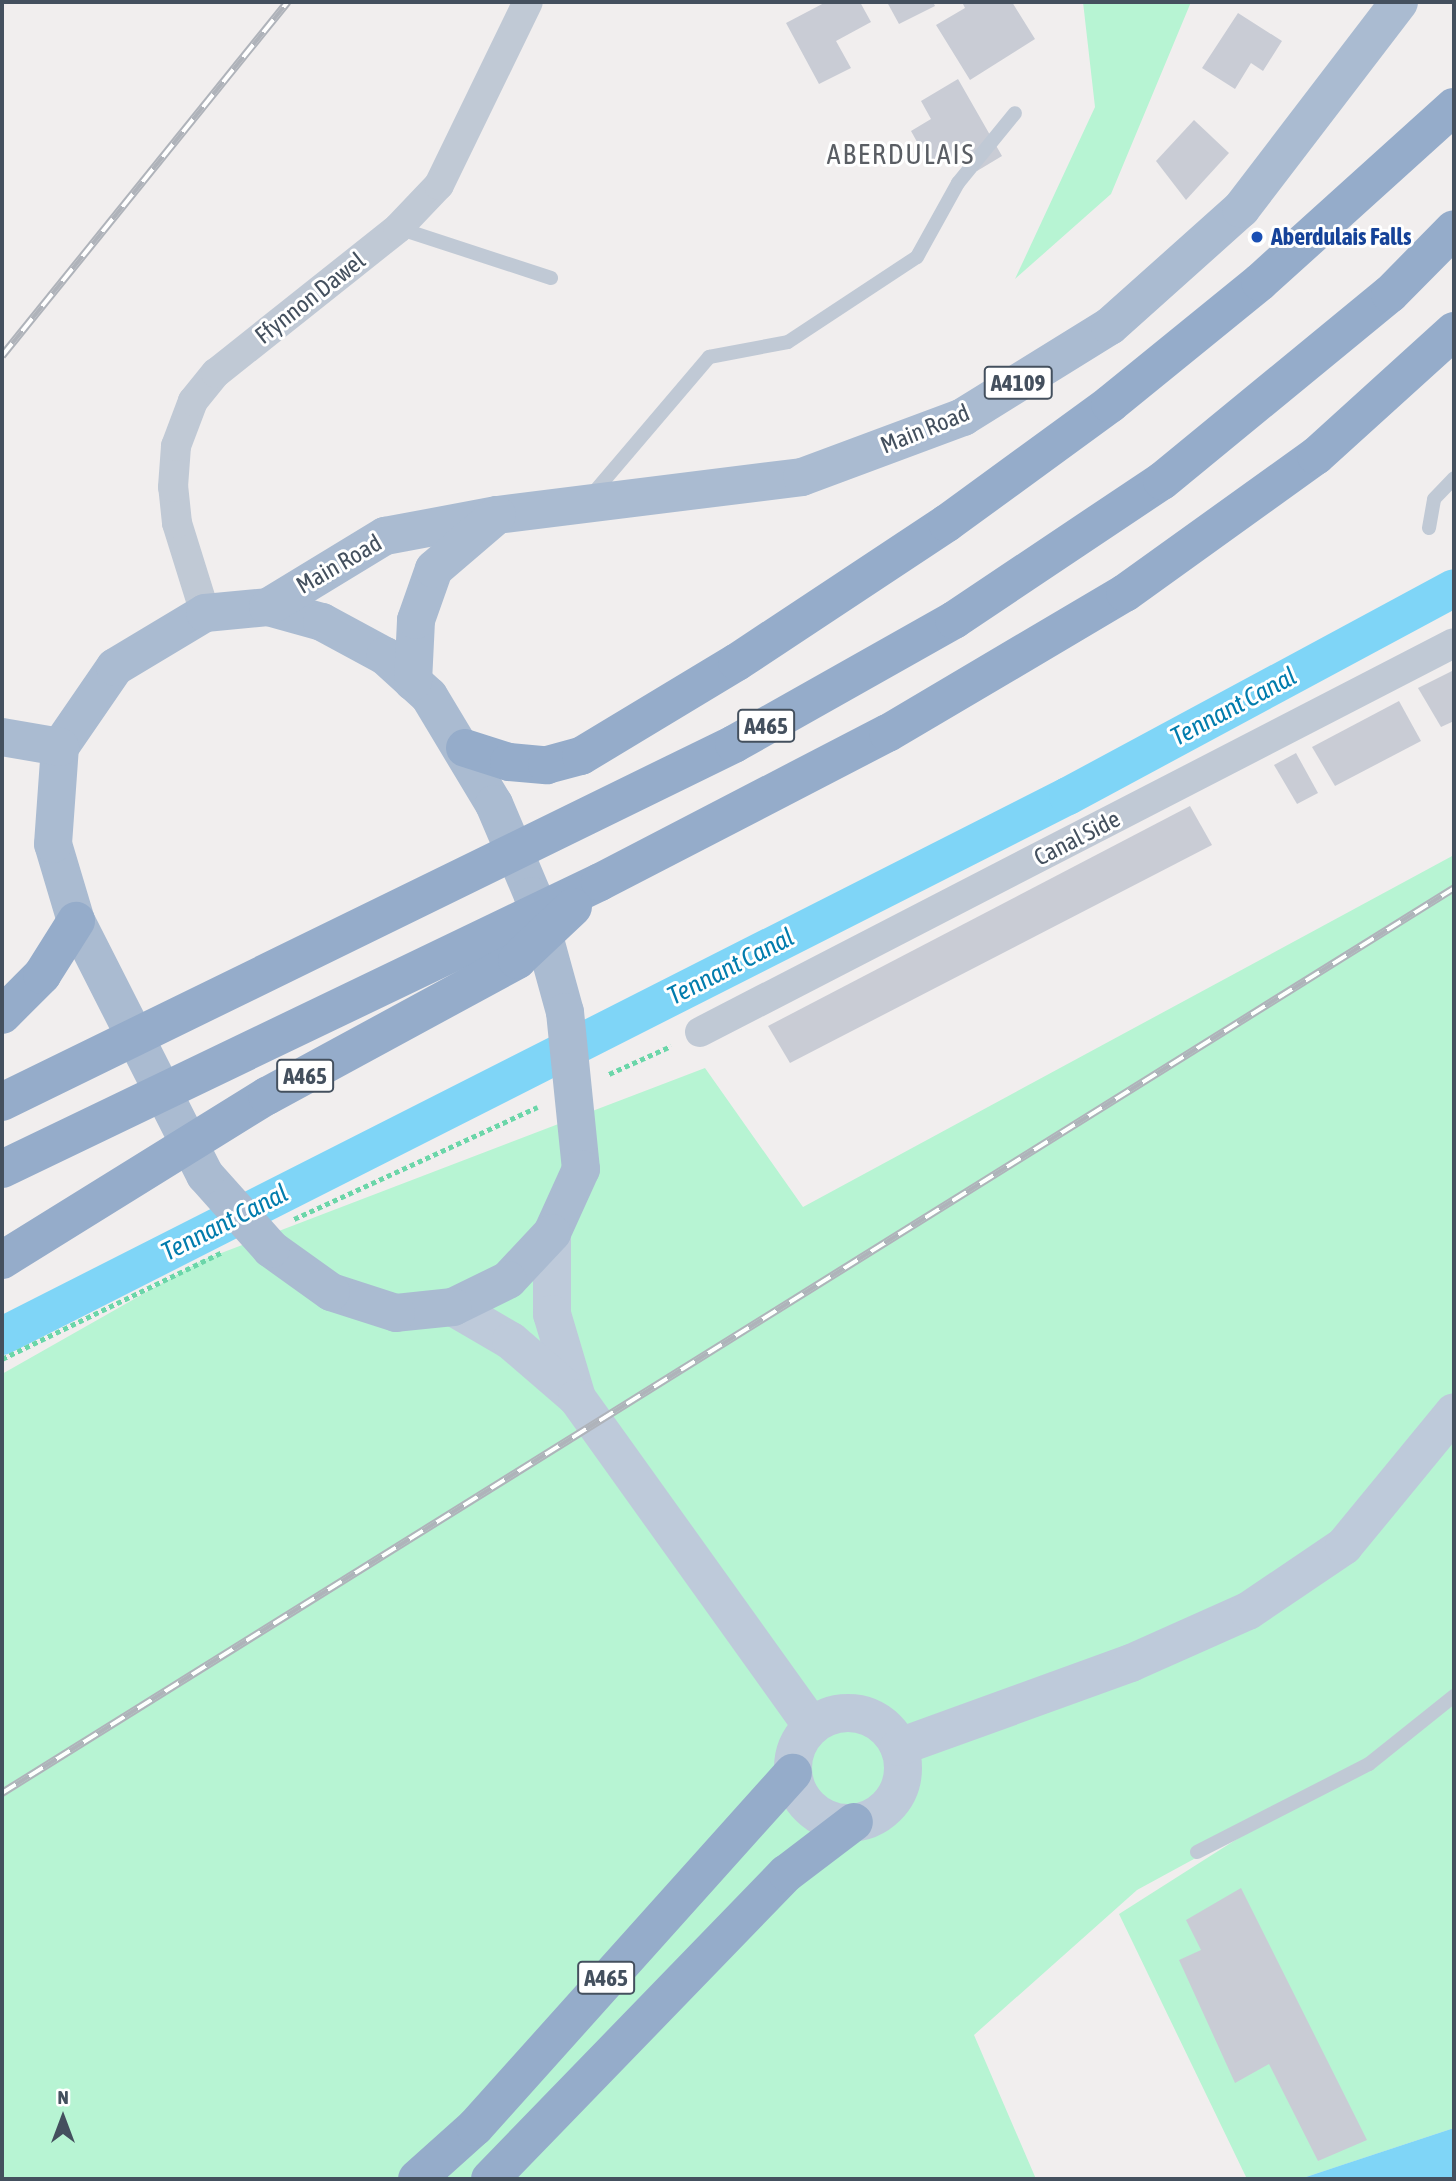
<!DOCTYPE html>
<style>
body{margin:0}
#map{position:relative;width:1456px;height:2181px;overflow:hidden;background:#f1eeee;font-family:"Asap Condensed",sans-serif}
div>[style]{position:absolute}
.green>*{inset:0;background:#b7f4d3}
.water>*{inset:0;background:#7fd5f7}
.canal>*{height:38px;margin:-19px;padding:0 19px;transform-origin:19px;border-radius:19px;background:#7fd5f7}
.building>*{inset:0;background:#c9ccd5}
.path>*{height:4.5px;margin-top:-2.25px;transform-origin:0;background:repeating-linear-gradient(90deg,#6bd6a9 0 5px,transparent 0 8.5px)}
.service>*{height:14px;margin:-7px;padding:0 7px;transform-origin:7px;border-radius:7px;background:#c0c9d5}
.minor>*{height:30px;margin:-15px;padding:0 15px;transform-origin:15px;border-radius:15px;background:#c0c9d5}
.secondary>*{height:38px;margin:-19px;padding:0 19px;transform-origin:19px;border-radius:19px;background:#becada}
.secondary>.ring{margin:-19px;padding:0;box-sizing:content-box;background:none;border:38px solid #becada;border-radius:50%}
.primary>*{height:38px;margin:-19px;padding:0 19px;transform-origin:19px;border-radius:19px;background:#aabbd1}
.trunk>*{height:38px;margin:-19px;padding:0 19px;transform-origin:19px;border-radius:19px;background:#95acca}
.rail>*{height:8px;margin-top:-4px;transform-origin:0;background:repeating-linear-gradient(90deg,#fff 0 16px,#afb3ba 0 32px);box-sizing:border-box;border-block:2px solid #afb3ba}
.dots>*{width:19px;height:19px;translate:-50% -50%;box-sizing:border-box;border:4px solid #fff;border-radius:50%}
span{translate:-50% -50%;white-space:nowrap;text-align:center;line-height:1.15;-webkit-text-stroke:6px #fff;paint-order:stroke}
.shield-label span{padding:2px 5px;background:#fff;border:2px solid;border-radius:5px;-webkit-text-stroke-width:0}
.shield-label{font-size:23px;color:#44505e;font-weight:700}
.transit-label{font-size:24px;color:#164399;font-weight:700}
.left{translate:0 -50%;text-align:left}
.street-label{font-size:24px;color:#44505e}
.water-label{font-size:26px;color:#017cad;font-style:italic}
.quarter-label{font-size:28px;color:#5a5e64;letter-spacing:2px}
.frame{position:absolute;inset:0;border:4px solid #44505e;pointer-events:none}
.north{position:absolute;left:28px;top:2083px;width:70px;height:70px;-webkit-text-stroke:5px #fff;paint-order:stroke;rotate:0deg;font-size:19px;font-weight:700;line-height:28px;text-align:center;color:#44505e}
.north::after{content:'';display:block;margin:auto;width:24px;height:32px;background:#44505e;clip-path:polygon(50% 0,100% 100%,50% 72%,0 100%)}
</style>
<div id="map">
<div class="green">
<div style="clip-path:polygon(1083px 2px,1191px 2px,1111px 194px,1015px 279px,1095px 107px)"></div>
<div style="clip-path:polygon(1454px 855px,1454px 2128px,1300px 2179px,1247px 2179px,1119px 1914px,1273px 1816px,1137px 1890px,974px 2035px,1036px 2179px,2px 2179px,2px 1374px,203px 1260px,705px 1068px,803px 1207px)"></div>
</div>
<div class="water">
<div style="clip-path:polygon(1454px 2128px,1454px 2179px,1300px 2179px,1339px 2166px)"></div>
</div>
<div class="canal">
<div style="left:2px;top:1336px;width:1195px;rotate:-26.87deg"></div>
<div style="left:1068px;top:796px;width:438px;rotate:-28.3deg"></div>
</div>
<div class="building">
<div style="clip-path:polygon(826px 2px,860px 2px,871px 22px,836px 41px,851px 68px,819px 84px,786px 23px)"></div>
<div style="clip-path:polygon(887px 2px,933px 2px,935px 6px,899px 24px)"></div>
<div style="clip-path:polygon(962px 2px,1012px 2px,1035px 39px,970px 80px,936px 25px,965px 8px)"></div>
<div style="clip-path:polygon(1238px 13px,1282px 41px,1263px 71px,1251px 63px,1235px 89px,1202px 68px)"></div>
<div style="clip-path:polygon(958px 79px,1002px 156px,977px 171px,965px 151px,931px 167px,911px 131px,931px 119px,921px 101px)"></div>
<div style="clip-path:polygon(1194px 120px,1229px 153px,1186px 200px,1156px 161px)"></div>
<div style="clip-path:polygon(1454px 670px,1454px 721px,1441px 727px,1418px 688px)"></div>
<div style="clip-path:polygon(1399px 701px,1421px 741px,1335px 786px,1312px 747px)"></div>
<div style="clip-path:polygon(1296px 753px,1318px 793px,1297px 804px,1274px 765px)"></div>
<div style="clip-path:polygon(1190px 806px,1212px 845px,790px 1063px,768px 1026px)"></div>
<div style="clip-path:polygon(1241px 1888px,1367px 2140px,1318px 2161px,1269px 2064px,1235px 2083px,1179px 1960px,1201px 1950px,1186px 1920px)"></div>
</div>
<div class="path">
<div style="left:609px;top:1074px;width:68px;rotate:-24.3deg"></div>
<div style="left:294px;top:1219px;width:268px;rotate:-24.7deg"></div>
<div style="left:2px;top:1359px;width:245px;rotate:-25.9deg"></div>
</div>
<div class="service">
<div style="left:398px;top:228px;width:161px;rotate:18.1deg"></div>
<div style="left:590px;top:497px;width:184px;rotate:-49.6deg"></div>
<div style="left:709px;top:357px;width:80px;rotate:-10.8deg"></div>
<div style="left:788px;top:342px;width:154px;rotate:-33.4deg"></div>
<div style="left:917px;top:257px;width:85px;rotate:-61deg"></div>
<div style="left:958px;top:183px;width:90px;rotate:-50.8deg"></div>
<div style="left:1429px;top:528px;width:29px;rotate:-80deg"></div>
<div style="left:1434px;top:499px;width:29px;rotate:-46deg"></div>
<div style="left:1197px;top:1852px;width:193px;rotate:-27.1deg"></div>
<div style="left:1369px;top:1764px;width:109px;rotate:-38.7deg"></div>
</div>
<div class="minor">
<div style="left:205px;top:613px;width:94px;rotate:-107.3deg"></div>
<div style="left:177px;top:523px;width:36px;rotate:-96deg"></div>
<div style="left:173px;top:487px;width:41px;rotate:-85.8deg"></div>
<div style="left:176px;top:446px;width:48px;rotate:-69.3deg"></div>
<div style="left:193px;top:401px;width:36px;rotate:-51deg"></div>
<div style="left:216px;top:373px;width:233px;rotate:-38.5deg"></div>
<div style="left:398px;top:228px;width:59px;rotate:-46.4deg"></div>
<div style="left:439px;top:185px;width:203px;rotate:-64.1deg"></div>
<div style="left:700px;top:1032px;width:848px;rotate:-27.29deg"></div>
</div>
<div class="secondary">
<div style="left:552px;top:1233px;width:81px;rotate:90deg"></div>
<div style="left:552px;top:1314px;width:88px;rotate:73.4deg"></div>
<div style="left:453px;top:1307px;width:67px;rotate:30.4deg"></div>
<div style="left:511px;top:1341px;width:87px;rotate:40.8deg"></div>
<div style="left:577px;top:1398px;width:403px;rotate:54.4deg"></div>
<div class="ring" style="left:793px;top:1713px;width:72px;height:72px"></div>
<div style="left:899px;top:1747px;width:247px;rotate:-19.9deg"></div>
<div style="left:1131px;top:1663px;width:128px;rotate:-24deg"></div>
<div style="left:1248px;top:1611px;width:116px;rotate:-34.1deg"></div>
<div style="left:1344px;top:1546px;width:173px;rotate:-50.6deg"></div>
</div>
<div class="primary">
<div style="left:268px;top:607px;width:56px;rotate:15.5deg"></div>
<div style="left:322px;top:622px;width:72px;rotate:28.4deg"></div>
<div style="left:385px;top:656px;width:59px;rotate:42.3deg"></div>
<div style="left:429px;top:696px;width:126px;rotate:59deg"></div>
<div style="left:494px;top:804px;width:100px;rotate:67deg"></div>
<div style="left:533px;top:896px;width:120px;rotate:74.6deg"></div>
<div style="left:565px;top:1012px;width:158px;rotate:84.2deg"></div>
<div style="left:581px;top:1169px;width:70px;rotate:114.4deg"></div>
<div style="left:552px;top:1233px;width:64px;rotate:133.1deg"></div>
<div style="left:508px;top:1280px;width:61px;rotate:153.9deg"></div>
<div style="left:453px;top:1307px;width:57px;rotate:174deg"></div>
<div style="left:396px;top:1313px;width:68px;rotate:-162.1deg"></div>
<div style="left:331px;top:1292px;width:74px;rotate:-144.4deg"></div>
<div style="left:271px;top:1249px;width:99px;rotate:-131.7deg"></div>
<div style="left:205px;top:1175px;width:285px;rotate:-116.9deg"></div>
<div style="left:76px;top:921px;width:80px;rotate:-106.6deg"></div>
<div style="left:53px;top:844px;width:97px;rotate:-85.9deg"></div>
<div style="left:60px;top:747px;width:97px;rotate:-55.5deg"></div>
<div style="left:115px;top:667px;width:105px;rotate:-31deg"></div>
<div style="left:205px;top:613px;width:63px;rotate:-5.4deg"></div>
<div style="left:268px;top:607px;width:137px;rotate:-31.3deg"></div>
<div style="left:385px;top:536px;width:114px;rotate:-10.6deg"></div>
<div style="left:497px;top:515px;width:307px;rotate:-7.1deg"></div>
<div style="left:802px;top:477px;width:172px;rotate:-20.4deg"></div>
<div style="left:963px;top:417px;width:173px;rotate:-31.8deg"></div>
<div style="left:1110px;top:326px;width:176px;rotate:-41.8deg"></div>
<div style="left:1241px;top:209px;width:260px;rotate:-52.6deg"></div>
<div style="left:413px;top:682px;width:62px;rotate:-87.2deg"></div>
<div style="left:416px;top:620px;width:54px;rotate:-70.6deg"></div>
<div style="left:434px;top:569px;width:83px;rotate:-40.6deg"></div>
<div style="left:2px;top:737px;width:59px;rotate:9.8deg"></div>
</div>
<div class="trunk">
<div style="left:465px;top:748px;width:46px;rotate:17.7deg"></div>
<div style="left:509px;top:762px;width:38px;rotate:5deg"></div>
<div style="left:547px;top:765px;width:35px;rotate:-15deg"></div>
<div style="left:581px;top:756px;width:182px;rotate:-31.1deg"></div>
<div style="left:737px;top:662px;width:252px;rotate:-33.5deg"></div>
<div style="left:947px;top:523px;width:202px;rotate:-36.1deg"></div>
<div style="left:1110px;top:404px;width:193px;rotate:-39.1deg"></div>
<div style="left:1260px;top:282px;width:261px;rotate:-42.1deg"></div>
<div style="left:2px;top:1015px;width:57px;rotate:-45deg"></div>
<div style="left:42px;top:975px;width:64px;rotate:-57.8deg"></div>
<div style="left:2px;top:1102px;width:815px;rotate:-26.06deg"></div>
<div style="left:734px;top:744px;width:253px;rotate:-29.4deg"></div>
<div style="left:954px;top:620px;width:250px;rotate:-33.8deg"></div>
<div style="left:1162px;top:481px;width:295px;rotate:-39.4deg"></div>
<div style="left:1390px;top:294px;width:91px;rotate:-45.4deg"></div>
<div style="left:2px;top:1169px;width:663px;rotate:-25.64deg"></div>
<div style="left:600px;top:882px;width:324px;rotate:-27.4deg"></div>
<div style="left:888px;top:733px;width:275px;rotate:-30.6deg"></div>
<div style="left:1125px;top:593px;width:235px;rotate:-35.7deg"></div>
<div style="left:1316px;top:456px;width:186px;rotate:-42.2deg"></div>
<div style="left:2px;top:1260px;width:312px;rotate:-31.8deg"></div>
<div style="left:267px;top:1096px;width:285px;rotate:-28.5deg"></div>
<div style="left:517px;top:960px;width:77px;rotate:-43.4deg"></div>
<div style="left:417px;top:2179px;width:78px;rotate:-41.9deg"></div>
<div style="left:475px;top:2127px;width:476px;rotate:-48.1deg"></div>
<div style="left:490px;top:2179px;width:426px;rotate:-45.9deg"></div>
<div style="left:787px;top:1873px;width:84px;rotate:-37.3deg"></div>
</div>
<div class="rail">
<div style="left:2px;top:356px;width:455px;rotate:-51.1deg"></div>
<div style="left:2px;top:1793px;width:1711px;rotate:-31.93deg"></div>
</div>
<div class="dots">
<div style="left:1257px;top:237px;background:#1a4fb4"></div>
</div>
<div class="shield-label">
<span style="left:1018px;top:383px">A4109</span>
<span style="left:766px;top:726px">A465</span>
<span style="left:305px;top:1076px">A465</span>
<span style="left:606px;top:1978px">A465</span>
</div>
<div class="transit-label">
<span class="left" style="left:1271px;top:237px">Aberdulais Falls</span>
</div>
<div class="street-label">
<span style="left:310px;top:298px;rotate:-38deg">Ffynnon Dawel</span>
<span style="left:925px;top:429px;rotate:-22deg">Main Road</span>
<span style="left:339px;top:564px;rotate:-30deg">Main Road</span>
<span style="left:1077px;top:838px;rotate:-27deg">Canal Side</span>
</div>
<div class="water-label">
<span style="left:1234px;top:707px;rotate:-28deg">Tennant Canal</span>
<span style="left:731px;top:967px;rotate:-27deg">Tennant Canal</span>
<span style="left:225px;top:1223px;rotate:-27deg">Tennant Canal</span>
</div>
<div class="quarter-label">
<span style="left:901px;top:154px">ABERDULAIS</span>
</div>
<div class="frame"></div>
<div class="north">N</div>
</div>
